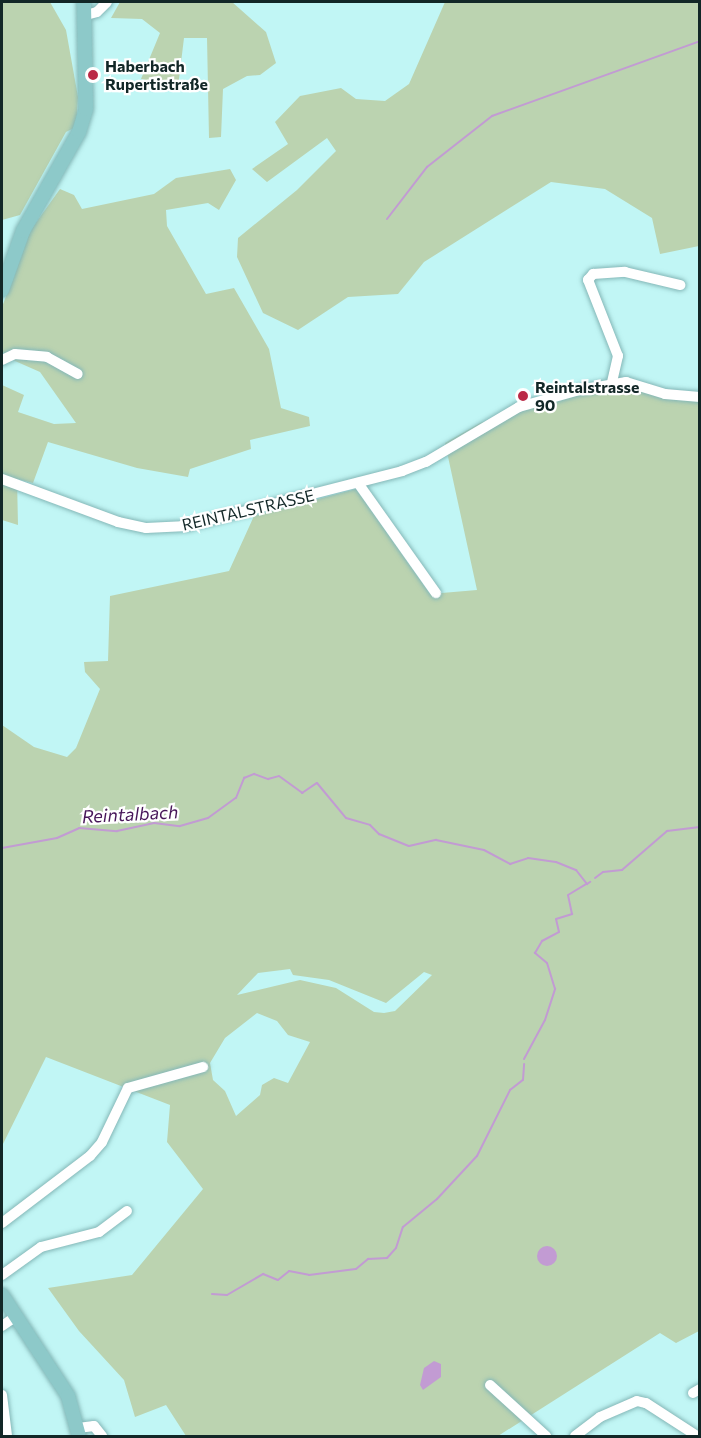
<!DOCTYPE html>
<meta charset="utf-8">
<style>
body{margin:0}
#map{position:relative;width:701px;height:1438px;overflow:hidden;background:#c1f6f5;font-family:Commissioner,sans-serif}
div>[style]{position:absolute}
.green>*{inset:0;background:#bbd3b0}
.water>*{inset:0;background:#c29bd3}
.round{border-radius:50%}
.stream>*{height:2px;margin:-1px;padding:0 1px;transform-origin:1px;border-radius:1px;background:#c29bd3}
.roads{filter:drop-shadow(0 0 2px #84b7b7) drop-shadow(0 0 2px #84b7b7)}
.minor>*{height:10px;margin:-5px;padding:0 5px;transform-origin:5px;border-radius:5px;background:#fff}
.major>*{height:14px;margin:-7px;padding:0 7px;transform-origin:7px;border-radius:7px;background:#8dc9c9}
.dots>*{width:16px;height:16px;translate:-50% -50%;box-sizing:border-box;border:3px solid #fff;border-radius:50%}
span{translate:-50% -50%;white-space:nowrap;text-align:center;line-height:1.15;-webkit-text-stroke:4.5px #fff;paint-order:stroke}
.poi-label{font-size:16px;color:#122727;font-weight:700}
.left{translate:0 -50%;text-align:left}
.street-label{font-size:16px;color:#122727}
.water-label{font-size:18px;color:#471659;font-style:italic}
.frame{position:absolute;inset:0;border:3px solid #122727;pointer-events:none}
</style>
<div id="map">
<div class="green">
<div style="clip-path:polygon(2px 2px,50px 2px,66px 30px,78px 97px,76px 127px,66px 132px,20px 215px,2px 220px)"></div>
<div style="clip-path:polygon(120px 2px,232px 2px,266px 32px,276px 63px,260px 75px,247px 76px,223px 89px,221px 137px,209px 138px,207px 38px,184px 38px,178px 87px,141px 79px,160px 33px,142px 19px,111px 18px)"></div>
<div style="clip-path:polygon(445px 2px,699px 2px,699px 246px,660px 254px,652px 218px,605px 189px,551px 182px,424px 262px,398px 294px,348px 297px,298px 330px,263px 313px,237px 257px,238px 238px,297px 190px,336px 151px,327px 138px,267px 182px,252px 169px,288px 144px,275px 122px,300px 96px,341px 88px,356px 99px,385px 101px,409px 84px)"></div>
<div style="clip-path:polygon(230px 169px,236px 180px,219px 210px,208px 203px,166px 210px,167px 226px,206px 294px,234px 288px,269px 349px,281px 408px,309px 417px,310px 426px,250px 440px,251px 449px,190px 469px,188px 477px,137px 468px,48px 442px,33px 483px,17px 479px,18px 525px,2px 520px,2px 385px,24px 395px,18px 412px,54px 424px,76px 423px,40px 372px,6px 357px,2px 350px,2px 307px,30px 231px,60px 189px,74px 195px,82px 209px,154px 194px,176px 178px)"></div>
<div style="clip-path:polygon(evenodd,612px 382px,699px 397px,699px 1331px,676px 1343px,660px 1333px,498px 1436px,186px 1436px,166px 1405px,135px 1417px,124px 1380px,79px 1331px,48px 1288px,132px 1275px,203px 1189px,167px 1142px,170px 1105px,46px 1057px,2px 1146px,2px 725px,34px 747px,67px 757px,76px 748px,100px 689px,85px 672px,84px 662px,108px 661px,110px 596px,229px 571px,254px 516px,356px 489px,430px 594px,477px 590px,445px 443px,480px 423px,612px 382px,290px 969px,293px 975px,329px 980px,386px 1003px,424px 972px,432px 975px,395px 1011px,384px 1013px,374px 1012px,336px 988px,300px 980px,237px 995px,258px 973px,290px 969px,612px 382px,257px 1013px,277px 1021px,288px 1035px,310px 1042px,288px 1083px,274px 1078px,262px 1085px,260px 1095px,236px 1116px,225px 1091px,213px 1080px,210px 1063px,225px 1038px,257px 1013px)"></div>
</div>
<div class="water">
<div class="round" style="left:537px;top:1246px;width:20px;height:20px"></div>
<div style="clip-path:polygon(434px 1361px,441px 1364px,441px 1377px,423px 1390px,420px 1385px,424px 1368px)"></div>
</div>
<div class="stream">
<div style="left:387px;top:219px;width:66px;rotate:-52.4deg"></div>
<div style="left:427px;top:167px;width:83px;rotate:-38.1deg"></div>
<div style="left:492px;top:116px;width:221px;rotate:-19.8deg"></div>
<div style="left:2px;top:848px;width:56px;rotate:-10.3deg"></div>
<div style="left:57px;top:838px;width:24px;rotate:-24deg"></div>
<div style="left:79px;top:828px;width:38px;rotate:5deg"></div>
<div style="left:117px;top:831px;width:38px;rotate:-12deg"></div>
<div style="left:154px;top:823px;width:26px;rotate:7deg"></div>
<div style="left:180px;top:826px;width:29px;rotate:-16deg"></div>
<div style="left:208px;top:818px;width:34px;rotate:-36deg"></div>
<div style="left:236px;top:798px;width:22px;rotate:-68deg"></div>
<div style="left:244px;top:778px;width:11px;rotate:-22deg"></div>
<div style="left:254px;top:774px;width:15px;rotate:20deg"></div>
<div style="left:268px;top:779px;width:11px;rotate:-15deg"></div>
<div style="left:279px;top:776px;width:29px;rotate:36deg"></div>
<div style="left:302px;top:793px;width:18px;rotate:-34deg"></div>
<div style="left:317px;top:783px;width:45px;rotate:50.4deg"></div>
<div style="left:346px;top:818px;width:25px;rotate:16deg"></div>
<div style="left:370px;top:825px;width:13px;rotate:45deg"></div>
<div style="left:379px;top:834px;width:32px;rotate:22deg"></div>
<div style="left:409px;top:846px;width:28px;rotate:-13deg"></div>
<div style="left:436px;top:840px;width:49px;rotate:11.8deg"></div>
<div style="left:484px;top:850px;width:30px;rotate:28deg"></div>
<div style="left:510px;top:864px;width:19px;rotate:-18deg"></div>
<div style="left:528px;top:858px;width:28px;rotate:8deg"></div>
<div style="left:556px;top:862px;width:22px;rotate:22deg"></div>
<div style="left:576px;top:870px;width:18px;rotate:52deg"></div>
<div style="left:587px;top:884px;width:4px;rotate:-34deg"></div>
<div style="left:595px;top:878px;width:10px;rotate:-37deg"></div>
<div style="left:603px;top:872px;width:19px;rotate:-6deg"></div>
<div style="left:622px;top:870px;width:60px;rotate:-40.9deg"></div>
<div style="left:667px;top:831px;width:33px;rotate:-7deg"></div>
<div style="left:524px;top:1059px;width:44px;rotate:-61.7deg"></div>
<div style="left:545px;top:1020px;width:33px;rotate:-72deg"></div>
<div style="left:555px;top:989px;width:27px;rotate:-107deg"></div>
<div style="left:547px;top:963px;width:16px;rotate:-140deg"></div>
<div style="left:535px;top:953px;width:14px;rotate:-60deg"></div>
<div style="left:542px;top:941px;width:19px;rotate:-28deg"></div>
<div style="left:559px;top:932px;width:13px;rotate:-103deg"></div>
<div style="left:556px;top:919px;width:17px;rotate:-17deg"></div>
<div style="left:572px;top:914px;width:19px;rotate:-102deg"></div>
<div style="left:568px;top:895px;width:21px;rotate:-31deg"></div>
<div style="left:212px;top:1294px;width:15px;rotate:4deg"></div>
<div style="left:227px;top:1295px;width:42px;rotate:-30.3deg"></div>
<div style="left:263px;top:1274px;width:16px;rotate:22deg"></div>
<div style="left:278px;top:1280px;width:14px;rotate:-39deg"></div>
<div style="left:289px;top:1271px;width:20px;rotate:11deg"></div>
<div style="left:309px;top:1275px;width:47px;rotate:-7.3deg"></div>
<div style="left:356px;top:1269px;width:16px;rotate:-40deg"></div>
<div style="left:368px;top:1259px;width:19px;rotate:-3deg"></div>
<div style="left:387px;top:1258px;width:13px;rotate:-48deg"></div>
<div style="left:396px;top:1248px;width:22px;rotate:-72deg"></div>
<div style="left:403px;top:1227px;width:44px;rotate:-39.5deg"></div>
<div style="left:437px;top:1199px;width:59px;rotate:-47.1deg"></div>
<div style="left:477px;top:1156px;width:74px;rotate:-63.4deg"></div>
<div style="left:510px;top:1090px;width:16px;rotate:-38deg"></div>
<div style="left:523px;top:1080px;width:16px;rotate:-86deg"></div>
</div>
<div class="roads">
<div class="minor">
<div style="left:86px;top:15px;width:11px;rotate:-15deg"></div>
<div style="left:97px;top:12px;width:14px;rotate:-45deg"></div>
<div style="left:2px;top:360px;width:14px;rotate:-25deg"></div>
<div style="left:15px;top:354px;width:32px;rotate:5deg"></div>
<div style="left:47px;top:357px;width:35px;rotate:29deg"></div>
<div style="left:612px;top:382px;width:27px;rotate:-77deg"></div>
<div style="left:618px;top:356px;width:82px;rotate:-111.5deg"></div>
<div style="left:588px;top:280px;width:8px;rotate:-50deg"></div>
<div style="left:593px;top:274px;width:32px;rotate:-4deg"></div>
<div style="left:625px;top:272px;width:57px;rotate:13.3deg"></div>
<div style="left:2px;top:479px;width:124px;rotate:20.3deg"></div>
<div style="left:118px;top:522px;width:29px;rotate:12deg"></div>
<div style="left:146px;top:528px;width:41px;rotate:-2.8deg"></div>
<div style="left:187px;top:526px;width:222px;rotate:-14.3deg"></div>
<div style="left:402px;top:471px;width:26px;rotate:-21deg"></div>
<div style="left:426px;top:462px;width:108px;rotate:-30.6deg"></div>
<div style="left:519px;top:407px;width:63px;rotate:-15.6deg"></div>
<div style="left:580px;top:390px;width:47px;rotate:-9.9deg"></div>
<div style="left:626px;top:382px;width:41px;rotate:17.1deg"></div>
<div style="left:665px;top:394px;width:35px;rotate:5deg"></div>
<div style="left:358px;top:483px;width:135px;rotate:54.7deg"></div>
<div style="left:2px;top:1223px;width:111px;rotate:-37.3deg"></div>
<div style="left:90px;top:1156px;width:18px;rotate:-49deg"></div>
<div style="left:102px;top:1142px;width:60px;rotate:-64.3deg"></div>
<div style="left:128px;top:1088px;width:78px;rotate:-15.6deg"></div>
<div style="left:2px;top:1275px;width:48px;rotate:-35.7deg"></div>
<div style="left:41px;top:1247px;width:60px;rotate:-14.5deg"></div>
<div style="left:99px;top:1232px;width:35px;rotate:-37deg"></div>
<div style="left:2px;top:1326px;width:16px;rotate:-35deg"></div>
<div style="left:490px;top:1385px;width:76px;rotate:42.3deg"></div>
<div style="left:693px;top:1393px;width:8px;rotate:-30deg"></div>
<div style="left:2px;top:1395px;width:41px;rotate:83deg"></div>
<div style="left:78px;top:1428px;width:16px;rotate:-7deg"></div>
<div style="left:94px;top:1426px;width:13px;rotate:51deg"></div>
<div style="left:575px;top:1436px;width:31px;rotate:-37deg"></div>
<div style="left:600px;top:1417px;width:40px;rotate:-23.4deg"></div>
<div style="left:637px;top:1401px;width:9px;rotate:13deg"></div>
<div style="left:646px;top:1403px;width:61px;rotate:32.9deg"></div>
</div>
<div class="major">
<div style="left:2px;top:290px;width:63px;rotate:-70.4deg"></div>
<div style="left:23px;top:231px;width:114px;rotate:-60.5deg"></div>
<div style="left:79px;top:132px;width:24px;rotate:-73deg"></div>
<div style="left:86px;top:109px;width:107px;rotate:-91.1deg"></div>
<div style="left:2px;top:1295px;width:121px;rotate:56.8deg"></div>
<div style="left:68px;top:1396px;width:41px;rotate:74.6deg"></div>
</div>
</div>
<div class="dots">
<div style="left:93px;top:75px;background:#ba2946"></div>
<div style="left:523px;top:396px;background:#ba2946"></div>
</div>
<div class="poi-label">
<span class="left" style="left:105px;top:75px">Haberbach<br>Rupertistraße</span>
<span class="left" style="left:535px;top:396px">Reintalstrasse<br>90</span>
</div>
<div class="street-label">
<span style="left:248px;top:510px;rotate:-13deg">REINTALSTRASSE</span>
</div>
<div class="water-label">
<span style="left:130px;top:814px;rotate:-3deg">Reintalbach</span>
</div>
<div class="frame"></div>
</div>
